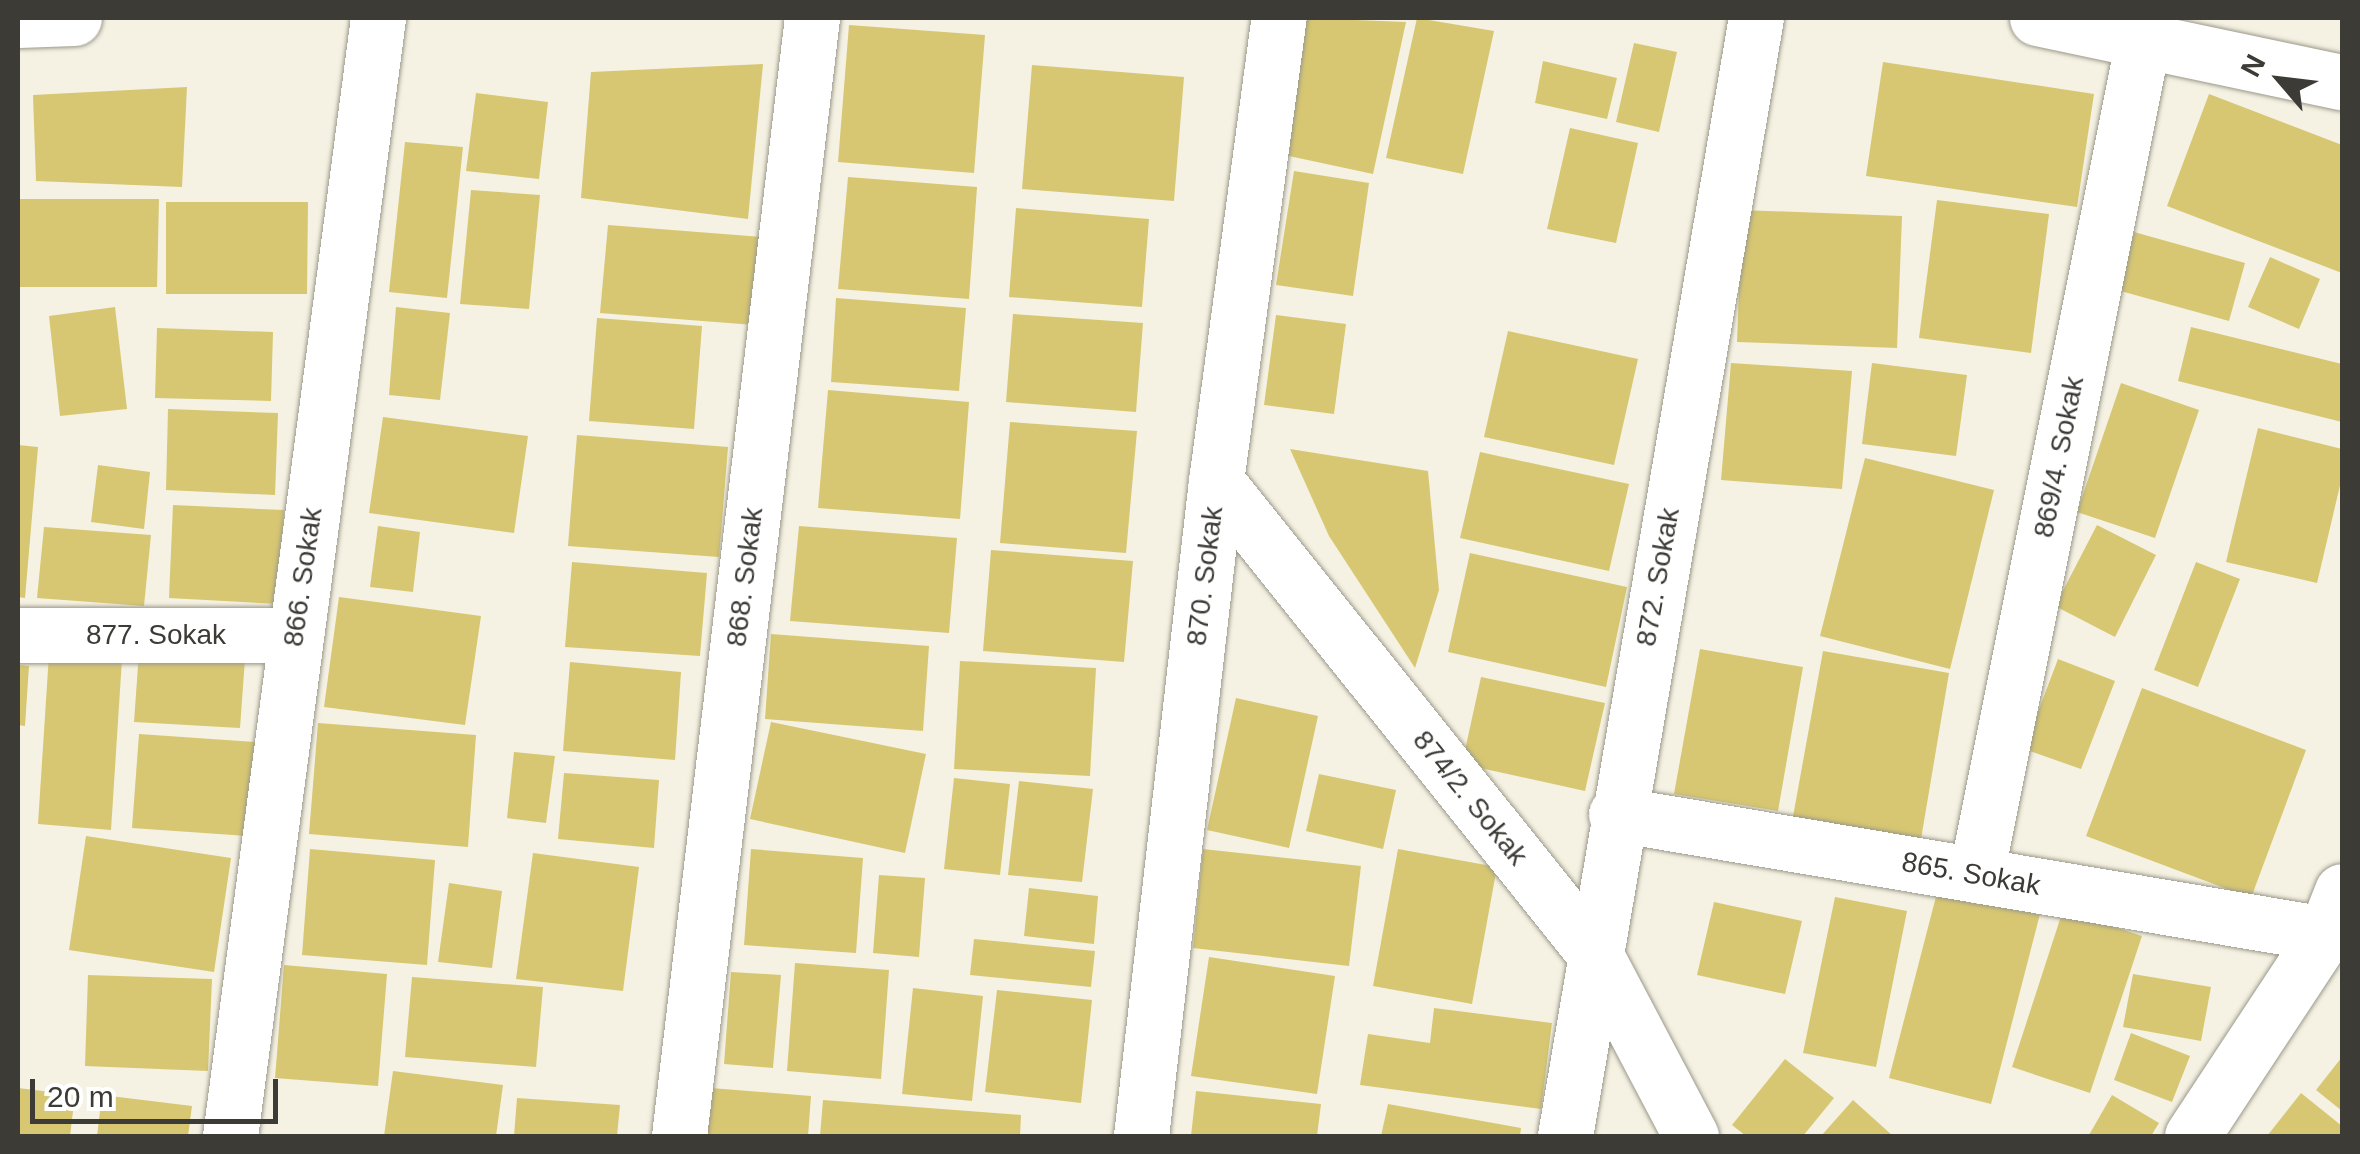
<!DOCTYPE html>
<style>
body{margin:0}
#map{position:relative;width:2360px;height:1154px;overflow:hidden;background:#f5f2e3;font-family:Arial,sans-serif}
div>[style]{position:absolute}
.building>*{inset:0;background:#d7c772}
.roads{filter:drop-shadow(0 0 2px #9b998b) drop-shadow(0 0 2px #9b998b)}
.street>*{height:55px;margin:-27.5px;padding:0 27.5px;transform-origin:27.5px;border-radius:27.5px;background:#fff}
span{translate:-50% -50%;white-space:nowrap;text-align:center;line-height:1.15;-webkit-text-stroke:9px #fff;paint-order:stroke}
.street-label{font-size:28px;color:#3c3b36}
.frame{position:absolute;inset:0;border:20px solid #3c3b36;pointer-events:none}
.north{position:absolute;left:2230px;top:30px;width:100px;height:100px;-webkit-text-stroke:8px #fff;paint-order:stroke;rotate:298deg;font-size:28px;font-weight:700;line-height:40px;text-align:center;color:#3c3b36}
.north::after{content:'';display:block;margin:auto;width:35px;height:45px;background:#3c3b36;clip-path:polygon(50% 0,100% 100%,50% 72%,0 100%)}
.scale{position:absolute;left:30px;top:1079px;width:248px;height:45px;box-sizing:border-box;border:5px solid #3c3b36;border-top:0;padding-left:12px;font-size:30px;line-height:35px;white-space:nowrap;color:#3c3b36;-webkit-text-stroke:8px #fff;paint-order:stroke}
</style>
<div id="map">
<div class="building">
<div style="clip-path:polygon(1305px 18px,1406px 22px,1373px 174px,1275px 153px)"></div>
<div style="clip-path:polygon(1417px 18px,1494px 31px,1463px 174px,1386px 158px)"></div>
<div style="clip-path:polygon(849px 25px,985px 35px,974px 173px,838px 162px)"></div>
<div style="clip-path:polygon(1634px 43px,1677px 52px,1659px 132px,1616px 122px)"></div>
<div style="clip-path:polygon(1543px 61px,1617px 78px,1607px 119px,1535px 103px)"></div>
<div style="clip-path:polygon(1883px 62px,2094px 94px,2077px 207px,1866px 176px)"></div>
<div style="clip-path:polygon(763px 64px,748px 219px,581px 198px,591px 72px)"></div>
<div style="clip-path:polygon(1032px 65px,1184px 77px,1174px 201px,1022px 189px)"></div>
<div style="clip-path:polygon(187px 87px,182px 187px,36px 181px,33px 95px)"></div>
<div style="clip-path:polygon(476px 93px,548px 102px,539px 179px,466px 171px)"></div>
<div style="clip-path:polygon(2209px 94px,2342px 145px,2342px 273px,2167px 206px)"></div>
<div style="clip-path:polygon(1570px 128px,1638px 143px,1616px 243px,1547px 229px)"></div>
<div style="clip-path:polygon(405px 142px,463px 147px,447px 298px,389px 292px)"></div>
<div style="clip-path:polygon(1294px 171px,1369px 183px,1353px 296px,1276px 285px)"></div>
<div style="clip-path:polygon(848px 177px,977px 187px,969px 299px,838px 289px)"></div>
<div style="clip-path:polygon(471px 190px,540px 195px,529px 309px,460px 304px)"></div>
<div style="clip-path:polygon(18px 199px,159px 199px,157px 287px,18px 287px)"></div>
<div style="clip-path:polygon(1937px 200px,2049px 214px,2031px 353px,1919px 338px)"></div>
<div style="clip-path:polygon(166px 202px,308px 202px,307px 294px,166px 294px)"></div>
<div style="clip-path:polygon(1016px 208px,1149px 219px,1142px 307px,1009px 297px)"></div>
<div style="clip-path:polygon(1742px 210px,1902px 216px,1897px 348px,1737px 342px)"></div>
<div style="clip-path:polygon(608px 225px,762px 237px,754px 325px,600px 313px)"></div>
<div style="clip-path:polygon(2134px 232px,2245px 263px,2229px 321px,2117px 290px)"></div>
<div style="clip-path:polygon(2270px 257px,2320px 279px,2299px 329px,2248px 307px)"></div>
<div style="clip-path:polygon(836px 298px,966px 308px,959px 391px,831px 382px)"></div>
<div style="clip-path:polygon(115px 307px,127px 409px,60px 416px,49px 316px)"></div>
<div style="clip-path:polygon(396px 307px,450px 313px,440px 400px,389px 395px)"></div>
<div style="clip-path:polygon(1013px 314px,1143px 323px,1136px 412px,1006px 402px)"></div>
<div style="clip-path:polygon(1276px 315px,1346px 324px,1334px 414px,1264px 405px)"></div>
<div style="clip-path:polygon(597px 318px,702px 326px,694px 429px,589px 421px)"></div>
<div style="clip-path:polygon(2191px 327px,2342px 364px,2342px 422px,2178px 381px)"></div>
<div style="clip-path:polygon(157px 328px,273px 332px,271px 401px,155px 398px)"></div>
<div style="clip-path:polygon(1508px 331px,1638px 359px,1614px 465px,1484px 437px)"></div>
<div style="clip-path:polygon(1731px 363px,1852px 371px,1842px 489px,1721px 480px)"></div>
<div style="clip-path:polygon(1872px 363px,1967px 375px,1956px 456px,1862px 444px)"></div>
<div style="clip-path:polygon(2121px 383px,2199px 410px,2155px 538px,2077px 512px)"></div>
<div style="clip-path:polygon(828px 390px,969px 402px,960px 519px,818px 508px)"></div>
<div style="clip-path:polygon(168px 409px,278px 413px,275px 495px,166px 490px)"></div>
<div style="clip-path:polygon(383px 417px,528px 436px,514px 533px,369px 513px)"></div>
<div style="clip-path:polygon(1010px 422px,1137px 431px,1126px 553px,1000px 543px)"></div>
<div style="clip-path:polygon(2258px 428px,2342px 449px,2342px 477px,2317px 583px,2226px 562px)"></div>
<div style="clip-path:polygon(577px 435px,728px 447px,719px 557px,568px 546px)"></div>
<div style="clip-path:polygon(18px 445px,38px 447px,25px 598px,18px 597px)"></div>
<div style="clip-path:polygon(1290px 449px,1428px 471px,1439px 590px,1415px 668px,1329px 536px)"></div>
<div style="clip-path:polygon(1480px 452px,1629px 484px,1609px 571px,1460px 538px)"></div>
<div style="clip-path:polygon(1865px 458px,1994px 490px,1950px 669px,1820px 636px)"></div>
<div style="clip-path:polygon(98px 465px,150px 472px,144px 529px,91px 522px)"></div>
<div style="clip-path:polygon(173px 505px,284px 510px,279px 604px,169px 598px)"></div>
<div style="clip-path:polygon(2097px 525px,2156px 555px,2115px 637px,2055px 606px)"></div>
<div style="clip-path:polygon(378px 526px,420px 532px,413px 592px,370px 587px)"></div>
<div style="clip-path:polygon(799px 526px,957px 538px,949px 633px,790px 621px)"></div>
<div style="clip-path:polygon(44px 527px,151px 535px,144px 606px,37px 598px)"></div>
<div style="clip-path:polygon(991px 550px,1133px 561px,1124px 662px,983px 651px)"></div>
<div style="clip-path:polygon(1470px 553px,1627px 587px,1606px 687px,1448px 652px)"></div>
<div style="clip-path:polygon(572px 562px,707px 573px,700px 656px,565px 647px)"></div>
<div style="clip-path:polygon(2196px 562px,2240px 579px,2198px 687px,2154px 670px)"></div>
<div style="clip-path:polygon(339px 597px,481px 616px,465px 725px,324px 707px)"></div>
<div style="clip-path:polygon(771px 634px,929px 646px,923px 731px,765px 719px)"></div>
<div style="clip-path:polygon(1700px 649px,1803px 667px,1778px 811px,1674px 794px)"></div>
<div style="clip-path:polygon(1823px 651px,1949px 673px,1920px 845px,1792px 822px)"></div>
<div style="clip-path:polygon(139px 652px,245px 659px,240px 728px,134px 722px)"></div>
<div style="clip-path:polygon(49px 654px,122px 659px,111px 830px,38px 824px)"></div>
<div style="clip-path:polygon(2058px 659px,2115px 681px,2081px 769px,2024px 749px)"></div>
<div style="clip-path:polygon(960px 661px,1096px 668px,1090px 776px,954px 769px)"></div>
<div style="clip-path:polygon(570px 662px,681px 672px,675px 760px,563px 751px)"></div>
<div style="clip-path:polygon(18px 665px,29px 666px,25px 726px,18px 725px)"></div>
<div style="clip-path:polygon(1481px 677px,1605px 703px,1585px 791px,1462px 764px)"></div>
<div style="clip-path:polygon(2142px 688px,2306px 750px,2251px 898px,2086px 836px)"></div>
<div style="clip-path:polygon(1236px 698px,1318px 716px,1289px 848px,1207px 830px)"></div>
<div style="clip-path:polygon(771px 722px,926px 754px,905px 853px,750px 819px)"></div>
<div style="clip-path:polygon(318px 723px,476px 735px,468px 847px,309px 834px)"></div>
<div style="clip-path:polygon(139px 734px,255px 742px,247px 836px,132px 828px)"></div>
<div style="clip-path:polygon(514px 752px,555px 756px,546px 823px,507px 818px)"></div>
<div style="clip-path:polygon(564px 773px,659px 780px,654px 848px,558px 839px)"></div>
<div style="clip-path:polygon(1319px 774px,1396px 790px,1383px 849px,1306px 831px)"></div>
<div style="clip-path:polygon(954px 778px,1010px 784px,1000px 875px,944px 869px)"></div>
<div style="clip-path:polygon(1019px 781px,1093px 789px,1082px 882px,1008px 875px)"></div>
<div style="clip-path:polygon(86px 836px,231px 858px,214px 972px,69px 950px)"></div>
<div style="clip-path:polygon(310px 849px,435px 860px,427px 965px,302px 955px)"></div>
<div style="clip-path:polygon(751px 849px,863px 858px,856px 953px,744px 945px)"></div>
<div style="clip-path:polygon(1203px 849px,1361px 866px,1349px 966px,1193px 948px)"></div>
<div style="clip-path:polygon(1398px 849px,1497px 867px,1472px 1004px,1373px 986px)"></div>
<div style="clip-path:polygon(533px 853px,639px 867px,623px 991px,516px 979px)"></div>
<div style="clip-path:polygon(879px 875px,925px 878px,919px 957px,873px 953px)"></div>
<div style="clip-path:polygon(449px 883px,502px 891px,492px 968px,438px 962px)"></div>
<div style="clip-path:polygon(1939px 885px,2041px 910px,1991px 1104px,1889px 1078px)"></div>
<div style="clip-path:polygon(1029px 888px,1098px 896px,1094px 944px,1024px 936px)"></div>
<div style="clip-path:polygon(1835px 897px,1907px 911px,1876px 1067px,1803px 1053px)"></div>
<div style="clip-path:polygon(1714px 902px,1802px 921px,1785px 994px,1697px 975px)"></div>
<div style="clip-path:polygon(2063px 910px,2142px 936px,2090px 1093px,2012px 1067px)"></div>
<div style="clip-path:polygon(974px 939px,1095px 951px,1091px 987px,970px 975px)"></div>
<div style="clip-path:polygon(1209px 957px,1335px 976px,1317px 1094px,1191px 1076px)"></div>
<div style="clip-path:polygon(795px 963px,889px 970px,881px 1079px,787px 1071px)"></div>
<div style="clip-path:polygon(284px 965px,387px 974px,378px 1086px,275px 1078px)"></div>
<div style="clip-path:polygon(731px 972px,781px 975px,773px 1068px,724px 1064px)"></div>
<div style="clip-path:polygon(2133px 974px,2211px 987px,2201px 1041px,2123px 1027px)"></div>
<div style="clip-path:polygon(88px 975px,212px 979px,208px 1071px,85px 1066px)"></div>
<div style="clip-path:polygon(412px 977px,543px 987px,536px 1067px,405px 1057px)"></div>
<div style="clip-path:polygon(913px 988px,983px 996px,972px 1101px,902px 1094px)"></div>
<div style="clip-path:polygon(997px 990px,1092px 1000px,1081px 1103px,985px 1092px)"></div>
<div style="clip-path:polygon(1434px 1008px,1552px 1023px,1541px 1109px,1360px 1085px,1368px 1034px,1430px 1043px)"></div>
<div style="clip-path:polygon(2131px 1033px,2190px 1056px,2172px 1102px,2114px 1080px)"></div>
<div style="clip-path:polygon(2342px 1057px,2342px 1111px,2316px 1090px)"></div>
<div style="clip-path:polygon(1785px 1059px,1834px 1098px,1803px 1136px,1746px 1136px,1732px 1125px)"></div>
<div style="clip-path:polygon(393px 1071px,503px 1085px,496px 1136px,384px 1136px)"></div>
<div style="clip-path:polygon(18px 1088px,75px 1095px,70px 1136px,18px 1136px)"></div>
<div style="clip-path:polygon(711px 1088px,811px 1096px,808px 1136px,707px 1136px)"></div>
<div style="clip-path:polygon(1196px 1091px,1321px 1104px,1317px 1136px,1191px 1136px)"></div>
<div style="clip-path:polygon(2301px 1093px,2342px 1126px,2342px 1136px,2267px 1136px)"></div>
<div style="clip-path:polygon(102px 1095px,192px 1106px,188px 1136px,97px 1136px)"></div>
<div style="clip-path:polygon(2112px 1095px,2159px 1123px,2151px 1136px,2089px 1135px)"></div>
<div style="clip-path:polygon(517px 1098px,620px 1105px,617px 1136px,514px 1136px)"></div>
<div style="clip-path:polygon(823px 1100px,1021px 1115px,1020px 1136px,820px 1136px)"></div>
<div style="clip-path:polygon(1853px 1100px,1893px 1136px,1821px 1136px)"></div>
<div style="clip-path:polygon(1388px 1104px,1521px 1128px,1520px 1136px,1381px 1136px)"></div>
</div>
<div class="roads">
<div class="street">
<div style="left:2037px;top:18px;width:312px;rotate:11.9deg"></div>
<div style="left:18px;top:20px;width:56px;rotate:-2deg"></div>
<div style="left:1216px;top:481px;width:606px;rotate:51.3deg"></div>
<div style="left:1595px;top:954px;width:206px;rotate:62.2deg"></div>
<div style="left:18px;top:635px;width:277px"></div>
<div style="left:1616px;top:814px;width:719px;rotate:9.61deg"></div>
<div style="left:1976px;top:875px;width:852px;rotate:-78.69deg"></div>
<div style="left:230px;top:1136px;width:1128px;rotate:-82.46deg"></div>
<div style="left:679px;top:1136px;width:1126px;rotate:-83.22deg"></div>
<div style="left:1141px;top:1136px;width:659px;rotate:-83.47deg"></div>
<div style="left:1216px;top:481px;width:467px;rotate:-82.3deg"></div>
<div style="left:1565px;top:1136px;width:1134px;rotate:-80.31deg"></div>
<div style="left:2192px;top:1136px;width:242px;rotate:-56.6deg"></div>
<div style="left:2325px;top:934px;width:46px;rotate:-68.4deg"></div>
</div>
</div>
<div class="street-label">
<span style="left:2059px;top:457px;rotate:-79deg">869/4. Sokak</span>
<span style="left:1205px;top:576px;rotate:-83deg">870. Sokak</span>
<span style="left:303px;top:577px;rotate:-82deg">866. Sokak</span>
<span style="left:745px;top:577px;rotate:-83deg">868. Sokak</span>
<span style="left:1658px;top:577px;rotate:-80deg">872. Sokak</span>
<span style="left:156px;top:635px">877. Sokak</span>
<span style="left:1470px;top:798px;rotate:51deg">874/2. Sokak</span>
<span style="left:1971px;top:874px;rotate:10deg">865. Sokak</span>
</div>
<div class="frame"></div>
<div class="north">N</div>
<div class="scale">20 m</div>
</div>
